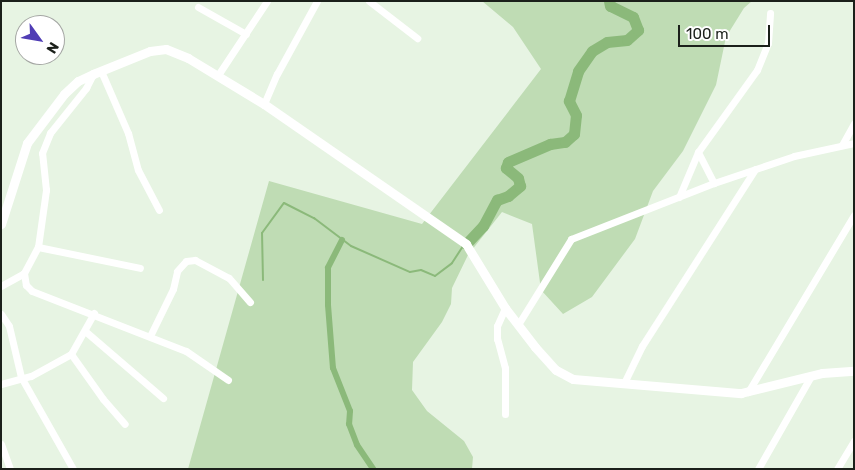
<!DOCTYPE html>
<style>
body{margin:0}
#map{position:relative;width:855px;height:470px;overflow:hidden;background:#e7f4e3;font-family:Rubik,sans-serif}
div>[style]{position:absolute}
.green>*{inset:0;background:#bfdcb4}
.stream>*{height:2px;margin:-1px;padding:0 1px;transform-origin:1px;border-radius:1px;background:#8bb97a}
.canal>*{height:6px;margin:-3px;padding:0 3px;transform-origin:3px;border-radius:3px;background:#8bb97a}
.river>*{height:11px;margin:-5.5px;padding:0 5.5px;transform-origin:5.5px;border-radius:5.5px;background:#8bb97a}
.minor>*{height:7px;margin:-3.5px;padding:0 3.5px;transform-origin:3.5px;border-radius:3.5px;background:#fff}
.major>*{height:9px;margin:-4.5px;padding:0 4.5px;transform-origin:4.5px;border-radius:4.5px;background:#fff}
span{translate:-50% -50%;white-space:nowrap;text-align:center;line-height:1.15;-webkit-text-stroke:5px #fff;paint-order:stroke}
.frame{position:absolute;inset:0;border:2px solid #1b201a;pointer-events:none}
.north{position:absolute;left:15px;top:15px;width:50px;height:50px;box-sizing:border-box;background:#fff;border:1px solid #a4a6a3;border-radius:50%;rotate:122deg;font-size:14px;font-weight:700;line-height:20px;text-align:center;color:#1b201a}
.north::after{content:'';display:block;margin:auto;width:18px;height:22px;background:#503db5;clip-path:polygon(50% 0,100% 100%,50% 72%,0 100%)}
.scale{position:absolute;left:678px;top:25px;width:92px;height:22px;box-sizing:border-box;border:2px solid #1b201a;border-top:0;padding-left:6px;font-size:15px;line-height:18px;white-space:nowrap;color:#1b201a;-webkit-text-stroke:4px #fff;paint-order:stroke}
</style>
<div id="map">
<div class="green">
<div style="clip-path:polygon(482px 1px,752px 1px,744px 8px,726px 37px,716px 85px,683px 151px,653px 191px,635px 239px,592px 297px,563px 314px,541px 290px,532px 224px,502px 212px,468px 255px,452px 288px,451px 304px,442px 322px,413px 362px,412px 390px,427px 411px,464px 441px,473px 457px,472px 469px,188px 469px,269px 181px,422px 224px,541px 69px,513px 27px)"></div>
</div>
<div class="stream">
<div style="left:263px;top:280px;width:47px;rotate:-91.2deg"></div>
<div style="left:262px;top:233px;width:37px;rotate:-54deg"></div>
<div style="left:284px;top:203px;width:34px;rotate:27deg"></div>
<div style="left:314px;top:218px;width:46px;rotate:37.1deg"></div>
<div style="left:351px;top:246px;width:64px;rotate:23.8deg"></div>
<div style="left:410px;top:272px;width:11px;rotate:-10deg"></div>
<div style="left:421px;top:270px;width:15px;rotate:23deg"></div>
<div style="left:435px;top:276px;width:21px;rotate:-37deg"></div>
<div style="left:452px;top:263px;width:20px;rotate:-57deg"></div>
</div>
<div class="canal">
<div style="left:342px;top:240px;width:31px;rotate:117deg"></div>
<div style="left:328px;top:268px;width:37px;rotate:90deg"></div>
<div style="left:328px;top:305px;width:63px;rotate:85.5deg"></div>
<div style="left:333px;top:368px;width:46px;rotate:68.4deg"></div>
<div style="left:350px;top:411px;width:13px;rotate:94deg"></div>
<div style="left:349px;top:424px;width:22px;rotate:69deg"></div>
<div style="left:357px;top:445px;width:29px;rotate:56deg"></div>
</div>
<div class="river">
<div style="left:466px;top:244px;width:25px;rotate:-47deg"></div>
<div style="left:483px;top:226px;width:30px;rotate:-62deg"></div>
<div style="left:497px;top:200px;width:12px;rotate:-20deg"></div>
<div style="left:508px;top:196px;width:16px;rotate:-40deg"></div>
<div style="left:520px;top:186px;width:8px;rotate:-104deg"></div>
<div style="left:518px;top:178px;width:16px;rotate:-140deg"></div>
<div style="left:506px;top:168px;width:6px;rotate:-72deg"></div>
<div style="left:508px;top:162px;width:46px;rotate:-23.2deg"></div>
<div style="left:550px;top:144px;width:15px;rotate:-8deg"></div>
<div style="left:565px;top:142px;width:12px;rotate:-42deg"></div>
<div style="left:574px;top:134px;width:19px;rotate:-84deg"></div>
<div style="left:576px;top:115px;width:16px;rotate:-117deg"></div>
<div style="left:569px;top:101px;width:31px;rotate:-73deg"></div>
<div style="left:578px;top:71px;width:24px;rotate:-55deg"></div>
<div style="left:592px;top:51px;width:17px;rotate:-31deg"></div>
<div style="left:607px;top:42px;width:20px;rotate:-6deg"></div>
<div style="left:627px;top:40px;width:15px;rotate:-42deg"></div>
<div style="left:638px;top:30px;width:14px;rotate:-111deg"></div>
<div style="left:633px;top:17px;width:25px;rotate:-154deg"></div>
<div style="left:610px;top:6px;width:5px;rotate:-101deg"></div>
</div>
<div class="minor">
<div style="left:369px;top:1px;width:61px;rotate:37.6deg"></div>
<div style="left:198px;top:7px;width:55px;rotate:29.4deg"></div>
<div style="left:101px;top:71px;width:68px;rotate:66.5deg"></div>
<div style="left:128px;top:133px;width:38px;rotate:75deg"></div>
<div style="left:138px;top:170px;width:45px;rotate:62.3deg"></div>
<div style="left:218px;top:75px;width:89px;rotate:-56.5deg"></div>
<div style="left:264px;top:104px;width:33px;rotate:-67deg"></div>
<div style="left:277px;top:74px;width:83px;rotate:-61.3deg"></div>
<div style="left:842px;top:145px;width:25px;rotate:-61deg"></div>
<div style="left:698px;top:152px;width:35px;rotate:63deg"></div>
<div style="left:679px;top:197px;width:49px;rotate:-67.1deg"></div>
<div style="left:698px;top:152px;width:101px;rotate:-54.3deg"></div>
<div style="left:757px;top:70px;width:29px;rotate:-68deg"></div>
<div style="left:768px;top:43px;width:30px;rotate:-86deg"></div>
<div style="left:38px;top:247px;width:104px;rotate:11.6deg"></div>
<div style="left:24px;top:273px;width:12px;rotate:81deg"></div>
<div style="left:26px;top:285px;width:8px;rotate:45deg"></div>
<div style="left:32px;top:291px;width:165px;rotate:21.3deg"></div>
<div style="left:186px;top:351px;width:51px;rotate:34.6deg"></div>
<div style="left:1px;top:286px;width:26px;rotate:-29deg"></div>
<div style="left:24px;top:273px;width:30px;rotate:-62deg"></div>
<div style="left:38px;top:247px;width:58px;rotate:-82deg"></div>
<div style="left:46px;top:190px;width:37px;rotate:-96deg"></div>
<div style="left:42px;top:153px;width:22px;rotate:-68deg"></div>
<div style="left:50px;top:133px;width:58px;rotate:-51.3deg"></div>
<div style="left:86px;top:88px;width:16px;rotate:-63deg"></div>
<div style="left:1px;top:314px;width:14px;rotate:56deg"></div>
<div style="left:9px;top:326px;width:52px;rotate:76.8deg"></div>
<div style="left:21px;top:377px;width:106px;rotate:60.5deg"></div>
<div style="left:519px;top:323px;width:99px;rotate:-58.2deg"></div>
<div style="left:571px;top:239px;width:154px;rotate:-21.4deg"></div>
<div style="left:714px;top:183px;width:84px;rotate:-18.6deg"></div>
<div style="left:794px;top:156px;width:61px;rotate:-12.2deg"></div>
<div style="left:85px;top:331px;width:103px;rotate:40.7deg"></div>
<div style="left:150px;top:336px;width:52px;rotate:-63.9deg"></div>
<div style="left:173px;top:289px;width:18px;rotate:-77deg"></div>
<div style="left:177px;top:271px;width:13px;rotate:-48deg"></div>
<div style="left:186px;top:261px;width:9px;rotate:-6deg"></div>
<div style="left:195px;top:260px;width:38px;rotate:28deg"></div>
<div style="left:229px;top:278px;width:32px;rotate:49deg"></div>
<div style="left:71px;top:354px;width:55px;rotate:54.6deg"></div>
<div style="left:103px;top:399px;width:33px;rotate:49deg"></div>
<div style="left:624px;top:383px;width:41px;rotate:-64.1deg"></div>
<div style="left:642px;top:346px;width:210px;rotate:-57.4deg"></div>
<div style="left:1px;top:384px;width:31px;rotate:-15deg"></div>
<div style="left:31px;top:376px;width:46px;rotate:-28.8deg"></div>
<div style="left:71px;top:354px;width:47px;rotate:-60.7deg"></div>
<div style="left:748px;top:392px;width:206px;rotate:-59.1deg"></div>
<div style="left:505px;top:414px;width:46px;rotate:-90deg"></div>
<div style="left:505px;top:368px;width:30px;rotate:-105deg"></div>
<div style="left:497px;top:339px;width:13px;rotate:-90deg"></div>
<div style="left:497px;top:326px;width:20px;rotate:-66deg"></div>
<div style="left:1px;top:444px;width:27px;rotate:70deg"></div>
<div style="left:758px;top:469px;width:107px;rotate:-60.3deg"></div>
<div style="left:837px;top:469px;width:33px;rotate:-59deg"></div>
</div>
<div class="major">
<div style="left:1px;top:224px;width:85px;rotate:-72.2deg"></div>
<div style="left:27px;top:143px;width:61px;rotate:-52.9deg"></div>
<div style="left:64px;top:94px;width:19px;rotate:-43deg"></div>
<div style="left:78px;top:81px;width:17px;rotate:-25deg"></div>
<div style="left:93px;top:74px;width:61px;rotate:-22deg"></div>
<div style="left:150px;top:51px;width:16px;rotate:-7deg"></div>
<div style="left:166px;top:49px;width:24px;rotate:22deg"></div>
<div style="left:188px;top:58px;width:89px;rotate:31.2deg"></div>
<div style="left:264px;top:104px;width:246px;rotate:34.7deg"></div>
<div style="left:466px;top:244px;width:75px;rotate:58.6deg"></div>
<div style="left:505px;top:308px;width:49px;rotate:52.4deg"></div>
<div style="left:535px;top:347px;width:31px;rotate:48deg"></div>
<div style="left:556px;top:370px;width:19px;rotate:28deg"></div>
<div style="left:573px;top:379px;width:169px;rotate:4.8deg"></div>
<div style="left:741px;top:393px;width:83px;rotate:-13.9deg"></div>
<div style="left:822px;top:373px;width:32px;rotate:-4deg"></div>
</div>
<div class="frame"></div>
<div class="north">N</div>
<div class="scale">100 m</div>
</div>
